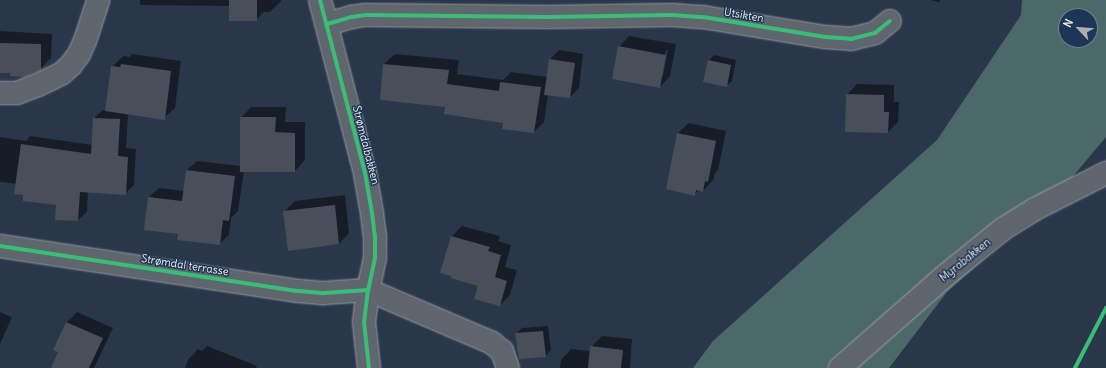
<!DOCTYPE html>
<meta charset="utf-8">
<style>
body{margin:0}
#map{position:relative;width:1106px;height:368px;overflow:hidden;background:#2a374a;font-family:Delius,sans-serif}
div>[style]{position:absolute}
.green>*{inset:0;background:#4d6869}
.shadow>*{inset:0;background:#0007}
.building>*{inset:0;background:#494f59}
.roads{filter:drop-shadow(0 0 1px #979ca3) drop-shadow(0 0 1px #979ca3)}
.minor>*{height:22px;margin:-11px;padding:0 11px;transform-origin:11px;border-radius:11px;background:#60666e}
.cycleway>*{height:4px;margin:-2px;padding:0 2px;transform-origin:2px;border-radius:2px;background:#3abd76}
span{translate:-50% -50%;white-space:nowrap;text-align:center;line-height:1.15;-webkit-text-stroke:3px #1d3557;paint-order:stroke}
.street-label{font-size:11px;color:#f4f1e8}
.north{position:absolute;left:1058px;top:8px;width:40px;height:40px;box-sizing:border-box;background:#1d3557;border:1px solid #738091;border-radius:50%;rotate:296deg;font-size:11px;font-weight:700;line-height:16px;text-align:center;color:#f4f1e8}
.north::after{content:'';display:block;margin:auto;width:14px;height:18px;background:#adb0b1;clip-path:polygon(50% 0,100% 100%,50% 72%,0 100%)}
</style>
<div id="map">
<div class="green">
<div style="clip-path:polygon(evenodd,1022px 0,1106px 0,1106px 137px,1064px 187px,947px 292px,889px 368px,693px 368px,713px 341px,937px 140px,1021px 15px,1022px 0,1066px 16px,1090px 16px,1090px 40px,1066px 40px,1066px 16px)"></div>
</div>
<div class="shadow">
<div style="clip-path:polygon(140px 0,281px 0,281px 1px,270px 12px,264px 12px,256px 20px,230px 6px,140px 5px)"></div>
<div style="clip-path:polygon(931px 0,941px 0,939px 2px)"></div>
<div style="clip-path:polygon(0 31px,52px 34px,51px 58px,40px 69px,0 72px)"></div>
<div style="clip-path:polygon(evenodd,629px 36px,676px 44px,670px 76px,660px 87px,619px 47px,629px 36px,666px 50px,668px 50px,663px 76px,661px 76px,666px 50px)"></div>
<div style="clip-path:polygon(559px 50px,583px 54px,579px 88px,570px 97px,548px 94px,544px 122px,534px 132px,446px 106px,381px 100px,384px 64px,395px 54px,459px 60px,457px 74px,503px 80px,511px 72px,547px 77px,550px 59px)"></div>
<div style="clip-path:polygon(132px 54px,181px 61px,175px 108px,164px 118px,128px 114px,126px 148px,136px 149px,134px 185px,125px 194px,88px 191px,87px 212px,78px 220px,56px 219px,57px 204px,24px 195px,17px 184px,0 182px,0 137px,26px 141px,30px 136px,93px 145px,94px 118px,103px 110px,106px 110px,112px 67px,123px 56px,130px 57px)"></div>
<div style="clip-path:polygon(714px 55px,736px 60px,732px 81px,726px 86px,709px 60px)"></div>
<div style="clip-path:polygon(857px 84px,894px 85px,894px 102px,899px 102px,898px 122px,888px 132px,847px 95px)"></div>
<div style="clip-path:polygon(251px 107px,286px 107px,285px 122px,305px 122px,305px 160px,295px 171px,244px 171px,238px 211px,231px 218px,229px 235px,219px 244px,179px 233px,145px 229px,149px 197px,159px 188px,185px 191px,187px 170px,197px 161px,241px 166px,241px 118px)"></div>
<div style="clip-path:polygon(689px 123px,726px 131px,718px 170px,715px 173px,713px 180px,703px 191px,699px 190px,695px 194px,678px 133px)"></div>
<div style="clip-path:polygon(345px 195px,349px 233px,339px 244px,289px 249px,285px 211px,295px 201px)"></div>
<div style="clip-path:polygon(462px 226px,500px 236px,498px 241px,511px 245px,505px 267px,517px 270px,510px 295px,500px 305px,479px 286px,441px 272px,452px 236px)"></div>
<div style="clip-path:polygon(0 312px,12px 317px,0 344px)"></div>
<div style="clip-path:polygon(77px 312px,113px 328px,94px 368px,56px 368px,60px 352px,54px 349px,67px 322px)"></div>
<div style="clip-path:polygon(548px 326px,551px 350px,546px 356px,520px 358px,516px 333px,522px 328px)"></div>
<div style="clip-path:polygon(602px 336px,632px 339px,630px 368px,560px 368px,561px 360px,571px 349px,591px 351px,591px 347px)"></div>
<div style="clip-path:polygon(207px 346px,257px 366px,256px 368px,185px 368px,188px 360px,198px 349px,202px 351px)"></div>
</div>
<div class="building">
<div style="clip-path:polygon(229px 0,257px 0,257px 21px,229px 21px)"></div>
<div style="clip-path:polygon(0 43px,41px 44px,41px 70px,25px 77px,10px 76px,10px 73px,0 73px)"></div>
<div style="clip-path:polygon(618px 46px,666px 55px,660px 88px,612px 79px)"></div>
<div style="clip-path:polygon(549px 59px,575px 63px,570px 98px,544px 95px)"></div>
<div style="clip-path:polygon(708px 60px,731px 65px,727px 87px,703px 82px)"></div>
<div style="clip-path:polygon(121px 64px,171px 71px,165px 120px,105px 111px,111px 66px,120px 67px)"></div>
<div style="clip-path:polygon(383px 64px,449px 70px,447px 84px,499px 91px,500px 82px,541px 87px,534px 133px,502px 129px,503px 123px,444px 114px,445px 107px,380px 100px)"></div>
<div style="clip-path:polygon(846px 94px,884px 95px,884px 112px,889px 112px,888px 133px,845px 132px)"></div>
<div style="clip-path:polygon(240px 117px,276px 117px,275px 132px,295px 133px,295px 172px,240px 172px)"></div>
<div style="clip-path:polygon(93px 118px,120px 119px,118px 156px,128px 157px,126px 195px,80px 192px,78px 221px,55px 220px,56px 205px,23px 201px,23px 195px,14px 194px,21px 144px,91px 154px)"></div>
<div style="clip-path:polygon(677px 133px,716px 141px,708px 182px,705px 181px,703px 192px,696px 190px,695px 196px,666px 189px)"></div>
<div style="clip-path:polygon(186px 170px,235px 176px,229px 221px,223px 220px,220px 245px,177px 240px,178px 234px,144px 230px,148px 197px,182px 201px)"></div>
<div style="clip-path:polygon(335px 205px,339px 244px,288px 251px,283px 211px)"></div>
<div style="clip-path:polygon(451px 236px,490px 247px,488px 251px,501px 255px,495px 277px,507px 281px,500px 306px,474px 299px,478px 286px,451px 278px,451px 276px,440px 273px)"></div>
<div style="clip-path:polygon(66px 322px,103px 338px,89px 368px,51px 368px,58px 352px,53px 350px)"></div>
<div style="clip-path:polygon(543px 331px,546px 357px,519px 359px,515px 333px)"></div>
<div style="clip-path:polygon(590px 346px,623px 350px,621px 368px,588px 368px)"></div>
</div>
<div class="roads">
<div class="minor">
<div style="left:320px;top:0;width:179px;rotate:75.4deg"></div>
<div style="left:365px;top:173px;width:41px;rotate:80.1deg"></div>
<div style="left:372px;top:213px;width:23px;rotate:83deg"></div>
<div style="left:375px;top:236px;width:22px;rotate:90deg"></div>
<div style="left:375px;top:258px;width:33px;rotate:102deg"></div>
<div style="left:368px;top:290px;width:32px;rotate:97deg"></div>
<div style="left:364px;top:322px;width:46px;rotate:83.8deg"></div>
<div style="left:327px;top:24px;width:25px;rotate:-16deg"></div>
<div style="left:351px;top:17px;width:15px;rotate:-8deg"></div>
<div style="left:366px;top:15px;width:181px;rotate:0.6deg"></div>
<div style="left:547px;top:17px;width:125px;rotate:-0.9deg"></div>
<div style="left:672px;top:15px;width:31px;rotate:4deg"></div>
<div style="left:703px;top:17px;width:124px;rotate:9.3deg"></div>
<div style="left:825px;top:37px;width:26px;rotate:4deg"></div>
<div style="left:851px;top:39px;width:25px;rotate:-14deg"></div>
<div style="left:875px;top:33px;width:19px;rotate:-39deg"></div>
<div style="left:0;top:93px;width:17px"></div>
<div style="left:17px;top:93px;width:22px;rotate:-21deg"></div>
<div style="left:38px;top:85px;width:25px;rotate:-26deg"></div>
<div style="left:61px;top:74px;width:13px;rotate:-42deg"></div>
<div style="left:71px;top:65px;width:14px;rotate:-54deg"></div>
<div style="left:79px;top:54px;width:17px;rotate:-66deg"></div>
<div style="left:86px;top:38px;width:40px;rotate:-72deg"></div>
<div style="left:0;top:246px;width:302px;rotate:8.6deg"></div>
<div style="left:299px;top:291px;width:25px;rotate:5deg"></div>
<div style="left:324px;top:293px;width:44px;rotate:-3.9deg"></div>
<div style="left:368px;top:290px;width:135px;rotate:23.1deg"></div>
<div style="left:492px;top:343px;width:13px;rotate:39deg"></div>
<div style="left:502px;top:351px;width:18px;rotate:71deg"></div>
<div style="left:840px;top:368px;width:141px;rotate:-41.3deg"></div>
<div style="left:946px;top:275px;width:73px;rotate:-38.9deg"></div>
<div style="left:1003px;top:229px;width:38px;rotate:-32deg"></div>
<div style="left:1035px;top:209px;width:80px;rotate:-26.9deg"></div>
</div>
</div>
<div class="cycleway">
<div style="left:320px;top:0;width:179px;rotate:75.4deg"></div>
<div style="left:365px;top:173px;width:41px;rotate:80.1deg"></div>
<div style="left:372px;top:213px;width:23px;rotate:83deg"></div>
<div style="left:375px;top:236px;width:22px;rotate:90deg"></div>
<div style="left:375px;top:258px;width:33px;rotate:102deg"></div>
<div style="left:368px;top:290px;width:32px;rotate:97deg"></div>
<div style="left:364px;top:322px;width:46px;rotate:83.8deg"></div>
<div style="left:327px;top:24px;width:25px;rotate:-16deg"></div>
<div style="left:351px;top:17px;width:15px;rotate:-8deg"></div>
<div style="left:366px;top:15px;width:181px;rotate:0.6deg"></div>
<div style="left:547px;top:17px;width:125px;rotate:-0.9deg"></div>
<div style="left:672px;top:15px;width:31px;rotate:4deg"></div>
<div style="left:703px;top:17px;width:124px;rotate:9.3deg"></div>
<div style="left:825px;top:37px;width:26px;rotate:4deg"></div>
<div style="left:851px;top:39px;width:25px;rotate:-14deg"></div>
<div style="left:875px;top:33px;width:19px;rotate:-39deg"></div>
<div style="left:0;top:246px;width:302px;rotate:8.6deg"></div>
<div style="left:299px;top:291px;width:25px;rotate:5deg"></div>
<div style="left:324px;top:293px;width:44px;rotate:-3.9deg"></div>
<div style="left:1075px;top:368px;width:68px;rotate:-62.7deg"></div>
</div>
<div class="street-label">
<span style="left:744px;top:15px;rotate:10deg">Utsikten</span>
<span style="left:366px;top:145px;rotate:76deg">Strømdalbakken</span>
<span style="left:965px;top:260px;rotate:-39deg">Myrabakken</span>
<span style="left:185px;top:265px;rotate:9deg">Strømdal terrasse</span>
</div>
<div class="north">N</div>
</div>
